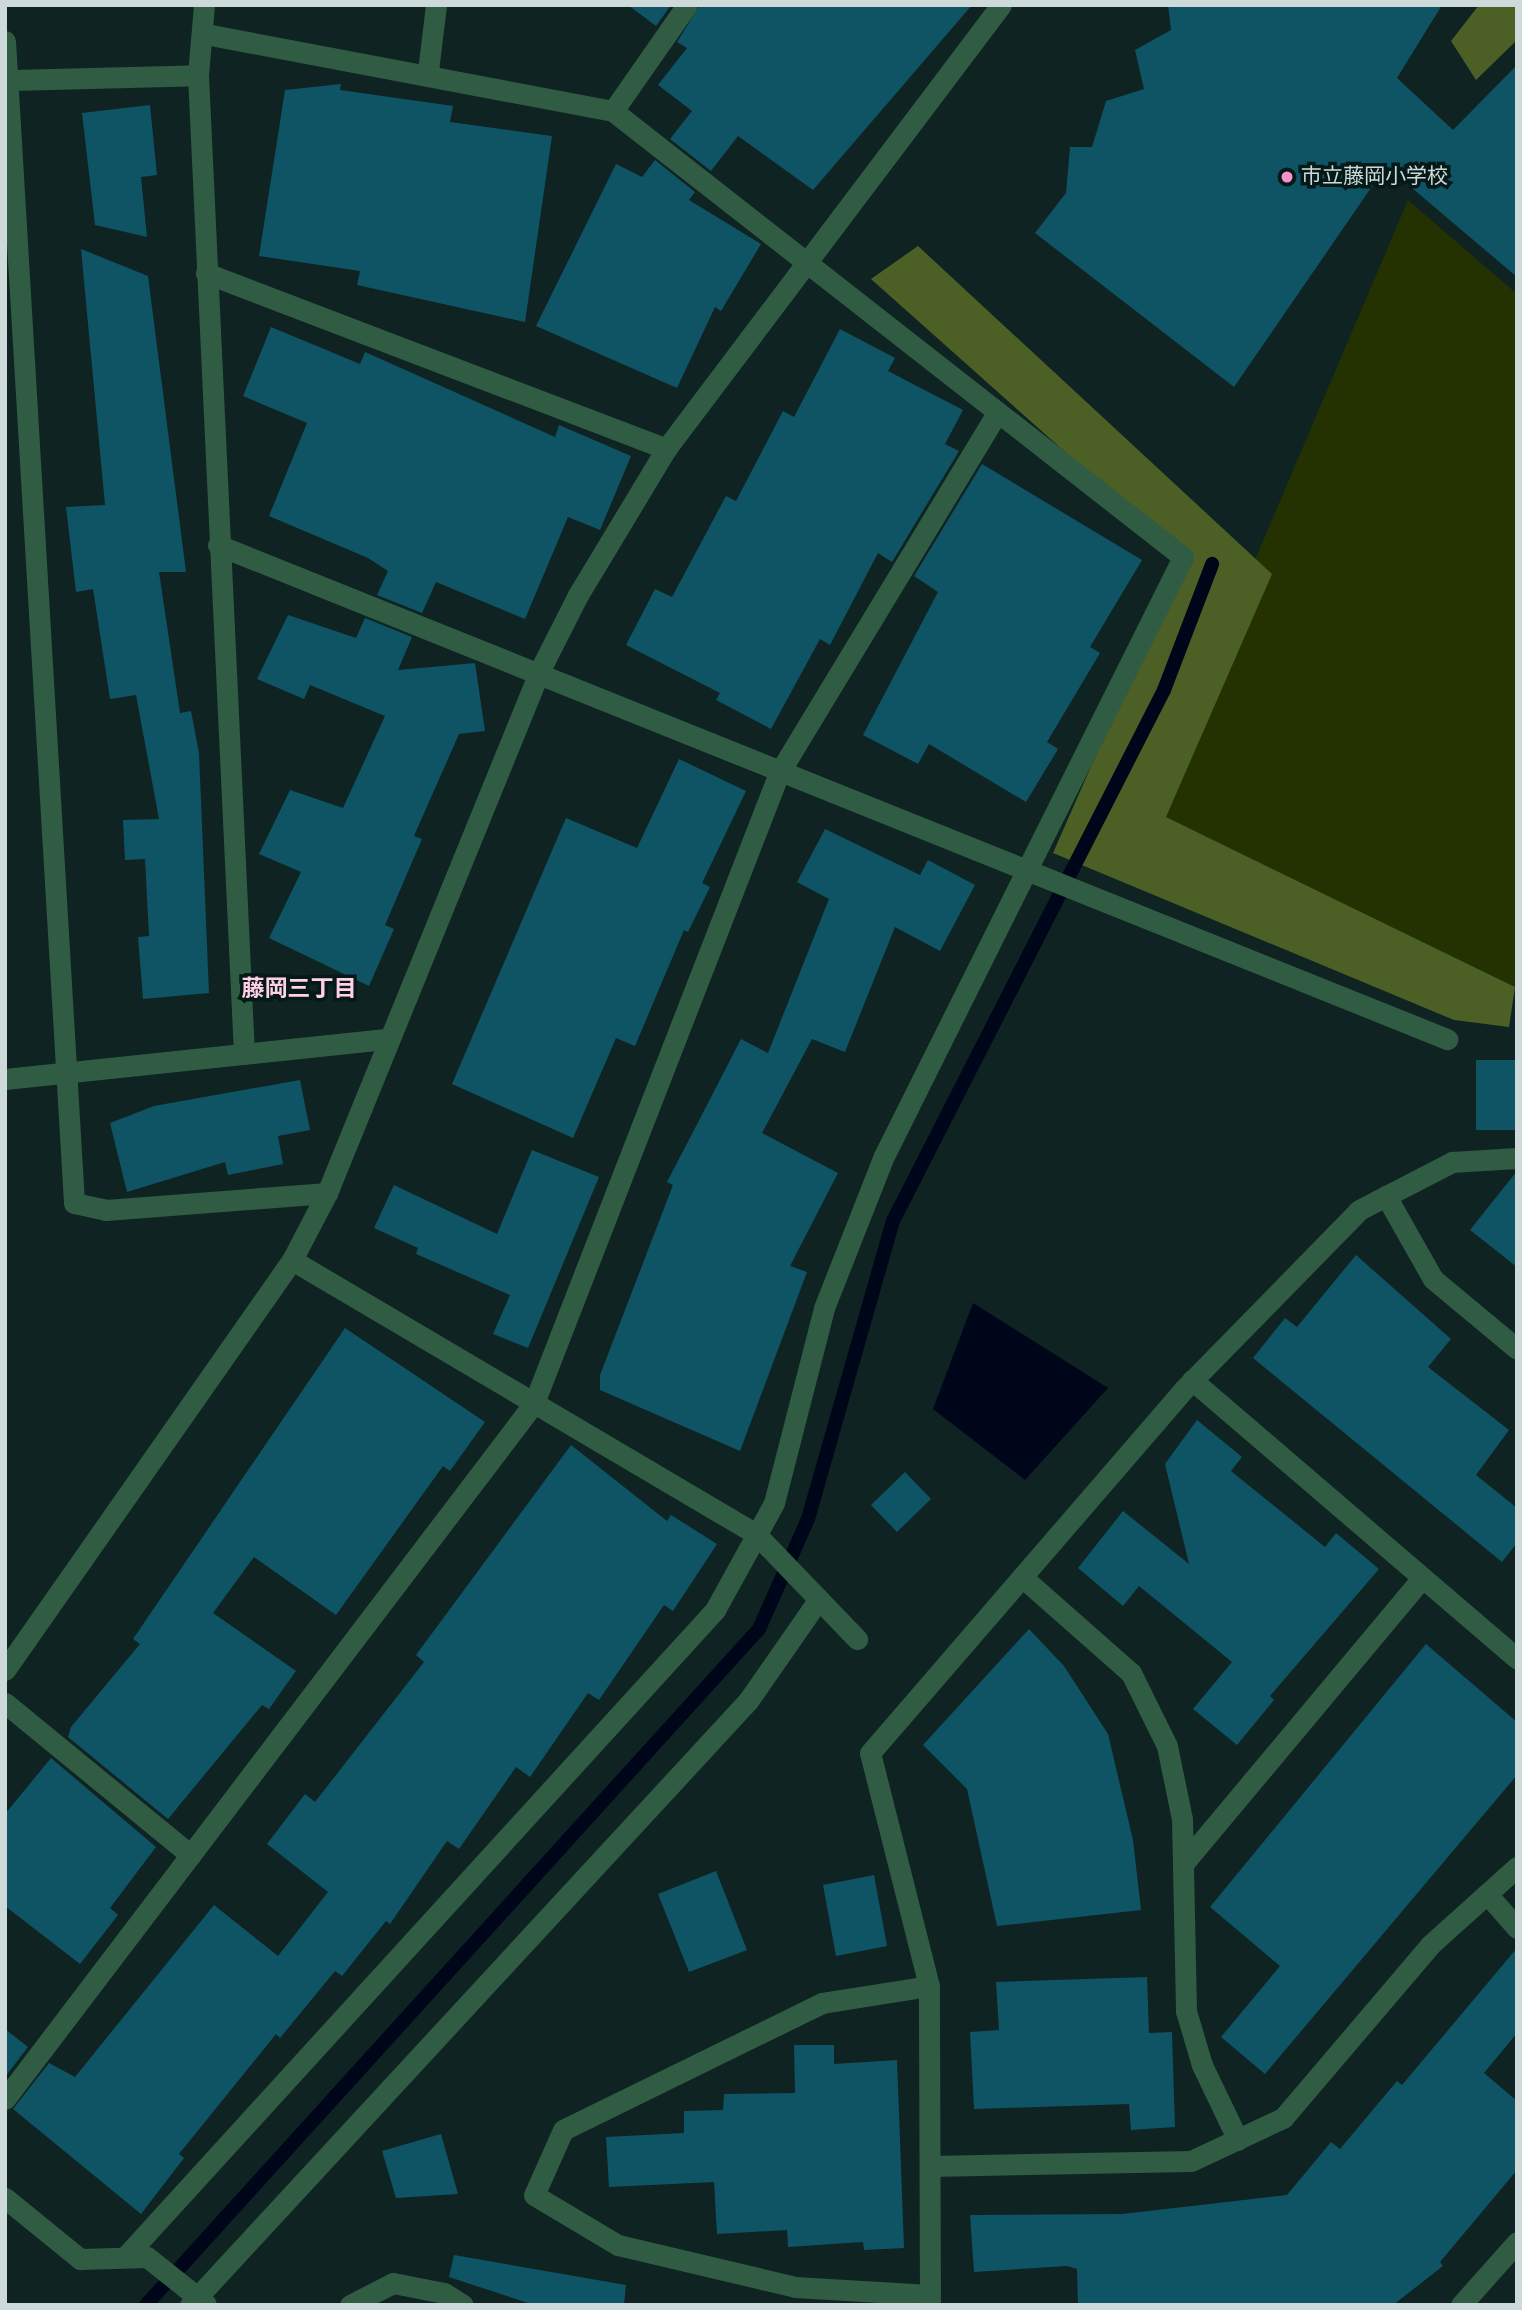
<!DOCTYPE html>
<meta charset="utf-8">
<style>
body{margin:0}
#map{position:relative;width:1522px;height:2310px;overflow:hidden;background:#0e2322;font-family:"Sofia Sans Condensed","Noto Sans JP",sans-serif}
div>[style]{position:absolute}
.green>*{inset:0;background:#233200}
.forest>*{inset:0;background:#4c6025}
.water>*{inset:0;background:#00061a}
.stream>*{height:14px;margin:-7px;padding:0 7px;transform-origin:7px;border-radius:7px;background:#00061a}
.building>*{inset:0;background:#0f5465}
.minor>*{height:21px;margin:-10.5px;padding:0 10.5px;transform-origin:10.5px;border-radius:10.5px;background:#2f5c42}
.dots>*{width:19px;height:19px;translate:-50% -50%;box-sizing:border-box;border:4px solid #051a18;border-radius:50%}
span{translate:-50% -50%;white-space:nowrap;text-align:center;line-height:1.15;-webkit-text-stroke:7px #051a18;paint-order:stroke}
.poi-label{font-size:21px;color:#cedad9}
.left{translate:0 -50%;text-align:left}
.neighbourhood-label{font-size:23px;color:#ffd0e8;font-weight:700}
.frame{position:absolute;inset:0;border:7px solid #cedad9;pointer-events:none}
</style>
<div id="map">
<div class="green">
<div style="clip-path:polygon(1408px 200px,1517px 294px,1517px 988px,1149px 809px)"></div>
</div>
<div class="forest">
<div style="clip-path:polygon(1479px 5px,1517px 5px,1517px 40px,1476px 80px,1451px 41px)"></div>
<div style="clip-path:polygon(918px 246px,1272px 574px,1166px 817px,1515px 987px,1509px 1027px,1454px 1020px,1053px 853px,1183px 557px,871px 279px)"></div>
</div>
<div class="water">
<div style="clip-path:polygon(973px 1303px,1108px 1388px,1025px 1480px,933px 1409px)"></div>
</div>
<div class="stream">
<div style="left:146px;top:2305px;width:913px;rotate:-47.8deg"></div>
<div style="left:759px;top:1629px;width:120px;rotate:-66deg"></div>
<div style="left:808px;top:1519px;width:310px;rotate:-74.1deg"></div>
<div style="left:893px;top:1221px;width:596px;rotate:-62.96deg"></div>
<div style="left:1164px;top:690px;width:135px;rotate:-69.1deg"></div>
</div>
<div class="building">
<div style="clip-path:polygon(628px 5px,671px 5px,656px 26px)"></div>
<div style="clip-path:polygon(700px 5px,972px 5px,813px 190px,738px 136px,711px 171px,670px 139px,692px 111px,658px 85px,687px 48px,677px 42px)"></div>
<div style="clip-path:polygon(1168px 5px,1442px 5px,1397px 78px,1453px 130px,1517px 65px,1517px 277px,1386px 166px,1234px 387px,1035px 233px,1066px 193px,1070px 147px,1092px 147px,1106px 101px,1144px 89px,1135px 50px,1171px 30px)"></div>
<div style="clip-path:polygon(341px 84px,340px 90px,453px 106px,450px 122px,552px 136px,525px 322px,357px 285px,360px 271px,259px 256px,285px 90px)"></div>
<div style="clip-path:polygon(150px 105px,157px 175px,141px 177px,147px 237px,95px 225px,82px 113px)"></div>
<div style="clip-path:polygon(655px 160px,695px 192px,689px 200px,761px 244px,721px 311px,715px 307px,677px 388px,536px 326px,616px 164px,642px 177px)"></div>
<div style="clip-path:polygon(81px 249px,148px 276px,186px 572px,159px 572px,180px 713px,191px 711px,199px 753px,209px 993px,143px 999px,138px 937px,149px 936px,145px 859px,125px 860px,123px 820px,159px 819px,136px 695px,110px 699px,93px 589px,76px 592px,66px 507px,105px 505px)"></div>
<div style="clip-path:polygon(271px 327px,360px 364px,365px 352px,555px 437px,559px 425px,631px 456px,600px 530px,568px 517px,525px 619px,436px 582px,422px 613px,377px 595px,388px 571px,368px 558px,269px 516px,307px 423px,243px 396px)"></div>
<div style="clip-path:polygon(840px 329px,895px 358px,888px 371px,963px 410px,945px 444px,959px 451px,892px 562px,878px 553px,830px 645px,820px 639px,771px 729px,716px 700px,720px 693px,626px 645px,655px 589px,672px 597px,726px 496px,736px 501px,783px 411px,794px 417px)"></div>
<div style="clip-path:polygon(982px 464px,1142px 560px,1090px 647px,1100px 653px,1047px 742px,1058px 749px,1026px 802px,929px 744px,918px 764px,863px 735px,938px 592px,914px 576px)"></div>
<div style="clip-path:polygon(288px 615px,356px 638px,365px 618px,412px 637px,398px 670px,475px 663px,485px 731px,459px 734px,414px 836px,422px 839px,385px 925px,394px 929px,369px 986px,269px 938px,301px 872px,259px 854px,290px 790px,343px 808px,385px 716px,310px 685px,304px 699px,257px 679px)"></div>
<div style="clip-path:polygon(679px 759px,746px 791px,702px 883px,710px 887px,688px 932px,684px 930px,635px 1046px,616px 1038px,573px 1138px,452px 1084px,566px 818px,637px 848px)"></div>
<div style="clip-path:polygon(825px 829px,920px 875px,928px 860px,975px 885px,940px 951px,895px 927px,845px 1052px,812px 1039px,762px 1133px,838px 1173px,790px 1266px,807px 1272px,740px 1451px,600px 1390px,600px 1375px,673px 1185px,667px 1182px,707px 1105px,741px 1039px,768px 1053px,829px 899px,797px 882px)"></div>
<div style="clip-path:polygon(1476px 1060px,1517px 1060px,1517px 1130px,1476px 1130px)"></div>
<div style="clip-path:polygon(300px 1080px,310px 1130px,278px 1136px,283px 1164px,228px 1175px,225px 1162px,127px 1192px,110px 1123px,154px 1106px)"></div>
<div style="clip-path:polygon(532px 1150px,599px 1177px,528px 1348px,493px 1334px,510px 1295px,416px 1254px,418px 1248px,374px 1228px,394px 1185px,497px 1234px)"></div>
<div style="clip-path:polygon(1517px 1171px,1517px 1267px,1470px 1230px)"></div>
<div style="clip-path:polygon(1356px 1255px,1451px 1339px,1428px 1367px,1509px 1430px,1476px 1475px,1517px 1508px,1517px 1543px,1502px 1562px,1253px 1358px,1285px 1318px,1297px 1327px)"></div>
<div style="clip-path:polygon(345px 1328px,485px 1422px,450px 1471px,443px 1466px,336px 1615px,254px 1557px,213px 1613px,296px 1671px,269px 1709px,262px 1705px,168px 1819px,68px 1737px,71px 1727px,140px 1644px,133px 1639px)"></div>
<div style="clip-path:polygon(1197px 1420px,1242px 1457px,1231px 1471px,1325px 1547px,1336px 1533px,1379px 1569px,1270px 1696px,1274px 1700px,1237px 1745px,1193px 1709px,1232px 1662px,1139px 1586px,1123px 1606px,1078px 1568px,1123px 1511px,1189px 1564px,1165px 1464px)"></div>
<div style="clip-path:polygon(571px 1445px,667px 1521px,671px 1515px,717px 1544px,673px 1611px,664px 1605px,599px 1700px,588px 1693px,530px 1777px,516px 1767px,459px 1849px,447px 1841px,390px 1924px,386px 1921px,342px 1976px,335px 1971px,280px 2038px,276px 2034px,179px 2154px,184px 2158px,141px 2214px,13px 2109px,49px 2063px,75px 2077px,214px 1905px,278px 1956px,328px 1892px,267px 1844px,305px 1794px,315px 1802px,424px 1662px,416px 1655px)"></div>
<div style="clip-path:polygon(905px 1472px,931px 1499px,897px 1532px,871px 1505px)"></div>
<div style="clip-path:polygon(1029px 1629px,1064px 1666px,1108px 1734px,1133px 1840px,1141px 1910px,997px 1926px,967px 1789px,923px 1745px)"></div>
<div style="clip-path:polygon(1426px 1644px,1517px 1722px,1517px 1775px,1265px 2074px,1221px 2037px,1280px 1966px,1210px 1907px)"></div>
<div style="clip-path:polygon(51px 1758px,156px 1847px,110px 1908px,118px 1915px,80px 1964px,5px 1906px,5px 1814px)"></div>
<div style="clip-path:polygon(716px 1871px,747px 1950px,689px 1972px,658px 1894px)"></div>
<div style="clip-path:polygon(874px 1875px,887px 1946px,836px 1956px,823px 1885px)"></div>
<div style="clip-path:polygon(1517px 1948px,1517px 2033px,1484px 2073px,1517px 2101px,1517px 2170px,1440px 2262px,1443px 2266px,1393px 2305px,1078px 2305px,1077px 2269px,1067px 2266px,974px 2272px,970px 2215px,1122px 2214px,1287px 2195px,1331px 2142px,1340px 2149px,1397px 2081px,1402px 2085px)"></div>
<div style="clip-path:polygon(1147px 1977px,1149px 2033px,1172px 2032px,1175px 2127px,1131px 2130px,1129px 2104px,974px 2109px,970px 2032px,999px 2030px,996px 1982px)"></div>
<div style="clip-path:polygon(5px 2029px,28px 2047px,5px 2077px)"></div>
<div style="clip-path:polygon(794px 2045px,834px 2045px,834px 2064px,897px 2060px,904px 2248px,864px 2250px,863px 2242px,788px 2247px,787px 2230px,717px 2234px,714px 2182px,609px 2187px,606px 2137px,684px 2133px,684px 2111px,723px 2110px,724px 2094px,795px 2093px)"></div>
<div style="clip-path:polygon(441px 2134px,458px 2194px,396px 2198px,382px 2151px)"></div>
<div style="clip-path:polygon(454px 2255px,626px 2285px,624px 2305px,534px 2305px,449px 2277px)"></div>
</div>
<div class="minor">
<div style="left:204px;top:5px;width:70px;rotate:94.9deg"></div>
<div style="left:198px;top:75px;width:980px;rotate:87.31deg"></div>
<div style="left:5px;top:41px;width:1164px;rotate:86.6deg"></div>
<div style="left:74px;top:1203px;width:33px;rotate:12deg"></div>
<div style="left:106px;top:1210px;width:222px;rotate:-4.4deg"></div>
<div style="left:428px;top:71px;width:66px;rotate:-83.1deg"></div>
<div style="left:12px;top:80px;width:186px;rotate:-1.5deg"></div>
<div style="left:613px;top:111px;width:129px;rotate:-55.1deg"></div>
<div style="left:206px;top:273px;width:493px;rotate:20.9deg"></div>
<div style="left:218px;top:545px;width:1325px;rotate:21.9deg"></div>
<div style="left:5px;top:1079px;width:385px;rotate:-6deg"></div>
<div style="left:1386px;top:1196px;width:95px;rotate:60.5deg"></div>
<div style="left:1433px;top:1279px;width:109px;rotate:39.8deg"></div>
<div style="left:292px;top:1260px;width:539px;rotate:30.56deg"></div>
<div style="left:756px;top:1534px;width:146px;rotate:46.1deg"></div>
<div style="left:1192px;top:1380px;width:428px;rotate:40.6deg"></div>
<div style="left:1022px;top:1577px;width:145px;rotate:41.4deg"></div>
<div style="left:1131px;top:1673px;width:81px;rotate:63.7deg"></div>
<div style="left:1167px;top:1746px;width:75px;rotate:78.4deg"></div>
<div style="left:1182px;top:1819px;width:192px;rotate:88.8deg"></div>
<div style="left:1186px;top:2011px;width:56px;rotate:73.5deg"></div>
<div style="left:1202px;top:2065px;width:83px;rotate:64.4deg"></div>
<div style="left:5px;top:1670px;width:500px;rotate:-55.01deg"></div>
<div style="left:292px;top:1260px;width:76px;rotate:-62.4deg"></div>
<div style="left:327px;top:1193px;width:565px;rotate:-67.84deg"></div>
<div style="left:540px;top:670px;width:84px;rotate:-63.1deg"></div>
<div style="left:578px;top:595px;width:170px;rotate:-58.9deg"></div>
<div style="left:666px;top:449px;width:556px;rotate:-52.97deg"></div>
<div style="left:5px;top:1703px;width:240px;rotate:39.3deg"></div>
<div style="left:1183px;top:1864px;width:373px;rotate:-50.1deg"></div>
<div style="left:1487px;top:1894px;width:45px;rotate:48.6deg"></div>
<div style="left:929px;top:1986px;width:108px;rotate:171deg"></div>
<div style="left:822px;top:2003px;width:288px;rotate:153.9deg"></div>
<div style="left:563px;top:2130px;width:71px;rotate:114deg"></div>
<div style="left:534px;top:2195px;width:98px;rotate:30.8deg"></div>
<div style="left:618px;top:2245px;width:182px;rotate:13.3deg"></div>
<div style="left:795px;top:2287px;width:135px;rotate:3.4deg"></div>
<div style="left:5px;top:2099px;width:874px;rotate:-52.76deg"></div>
<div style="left:534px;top:1403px;width:676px;rotate:-68.75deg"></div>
<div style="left:779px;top:773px;width:422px;rotate:-58.8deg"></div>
<div style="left:930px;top:2166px;width:261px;rotate:-1.1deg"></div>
<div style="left:1191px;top:2161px;width:102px;rotate:-25.1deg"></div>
<div style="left:1283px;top:2118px;width:227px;rotate:-49.6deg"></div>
<div style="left:1430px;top:1945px;width:117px;rotate:-41.9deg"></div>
<div style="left:5px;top:2198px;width:97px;rotate:39.1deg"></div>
<div style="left:80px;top:2259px;width:67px;rotate:-1.7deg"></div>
<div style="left:147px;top:2257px;width:75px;rotate:38.5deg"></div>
<div style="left:125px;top:2257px;width:876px;rotate:-47.64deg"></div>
<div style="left:715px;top:1610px;width:122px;rotate:-61.1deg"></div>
<div style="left:774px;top:1503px;width:201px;rotate:-75.6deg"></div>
<div style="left:824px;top:1308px;width:163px;rotate:-68.5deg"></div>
<div style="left:884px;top:1156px;width:669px;rotate:-63.47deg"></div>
<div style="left:1183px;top:557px;width:724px;rotate:-141.96deg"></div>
<div style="left:613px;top:111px;width:418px;rotate:-169.3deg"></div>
<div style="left:190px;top:2305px;width:822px;rotate:-47.27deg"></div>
<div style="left:748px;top:1701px;width:124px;rotate:-55.2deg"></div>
<div style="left:350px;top:2305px;width:48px;rotate:-27.1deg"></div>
<div style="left:393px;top:2283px;width:52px;rotate:11.1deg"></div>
<div style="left:444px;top:2293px;width:22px;rotate:32deg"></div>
<div style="left:930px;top:2305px;width:319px;rotate:-90.2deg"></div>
<div style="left:929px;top:1986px;width:240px;rotate:-104.2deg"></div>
<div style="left:870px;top:1753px;width:481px;rotate:-49.2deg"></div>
<div style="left:1184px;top:1389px;width:250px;rotate:-45.6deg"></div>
<div style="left:1359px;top:1210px;width:105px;rotate:-27.3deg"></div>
<div style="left:1452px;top:1162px;width:65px;rotate:-3.5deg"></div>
<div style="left:1461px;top:2305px;width:84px;rotate:-48.4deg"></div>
</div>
<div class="dots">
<div style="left:1287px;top:177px;background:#f890cb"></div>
</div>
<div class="poi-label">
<span class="left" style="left:1301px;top:177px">市立藤岡小学校</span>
</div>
<div class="neighbourhood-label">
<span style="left:299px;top:989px">藤岡三丁目</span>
</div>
<div class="frame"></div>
</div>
